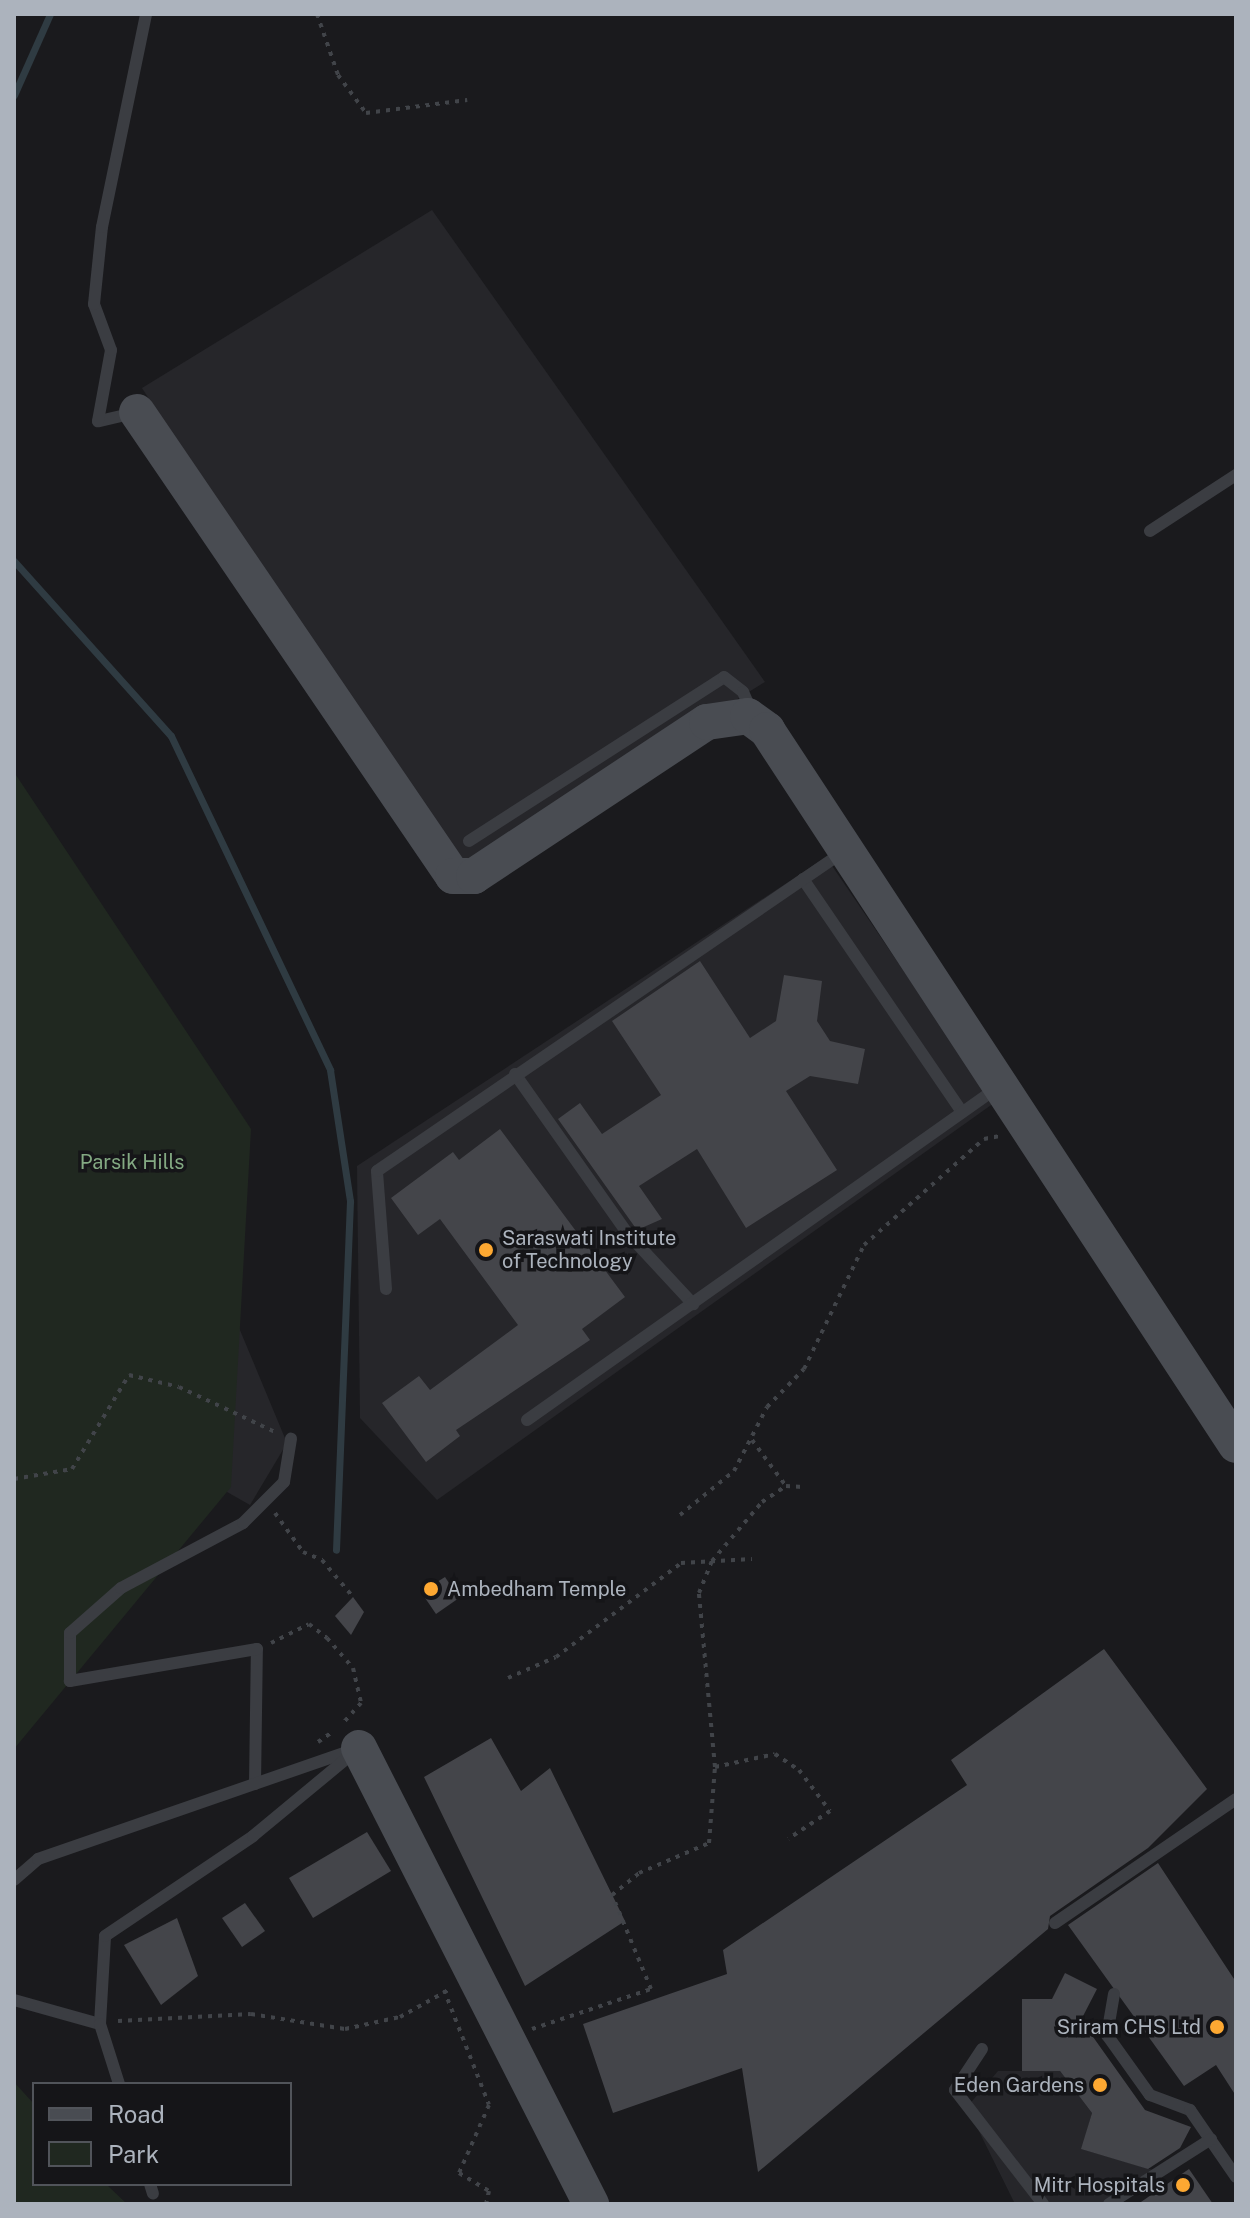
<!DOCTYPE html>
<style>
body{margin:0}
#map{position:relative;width:1250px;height:2218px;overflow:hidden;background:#1a1a1d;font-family:"Public Sans",sans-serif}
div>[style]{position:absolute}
.built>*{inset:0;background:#26262a}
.green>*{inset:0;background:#202820}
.stream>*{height:7px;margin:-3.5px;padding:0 3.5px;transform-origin:3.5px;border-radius:3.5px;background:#2f3b42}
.building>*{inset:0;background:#44454a}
.path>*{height:4px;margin-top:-2px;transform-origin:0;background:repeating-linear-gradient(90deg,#414449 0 4px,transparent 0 10px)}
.lane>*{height:12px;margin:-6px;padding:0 6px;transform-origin:6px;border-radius:6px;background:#3b3d42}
.secondary>*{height:36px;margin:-18px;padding:0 18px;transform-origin:18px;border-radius:18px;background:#494c52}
.dots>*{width:22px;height:22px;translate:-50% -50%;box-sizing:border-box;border:4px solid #151518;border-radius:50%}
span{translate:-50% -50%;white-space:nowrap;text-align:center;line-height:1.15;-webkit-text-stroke:7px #151518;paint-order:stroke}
.park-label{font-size:20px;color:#83a982}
.poi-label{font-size:20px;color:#acb3bd}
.left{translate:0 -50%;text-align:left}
.right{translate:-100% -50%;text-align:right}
.frame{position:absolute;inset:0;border:16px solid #acb3bd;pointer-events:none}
.legend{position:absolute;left:32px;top:2082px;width:260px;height:104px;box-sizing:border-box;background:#151518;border:2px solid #51545a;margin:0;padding:10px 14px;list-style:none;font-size:24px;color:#acb3bd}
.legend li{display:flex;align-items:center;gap:16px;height:40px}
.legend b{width:40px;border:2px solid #51545a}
</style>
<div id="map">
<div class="built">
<div style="clip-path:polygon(432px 210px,765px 682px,453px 876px,142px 388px)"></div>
<div style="clip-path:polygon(826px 857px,994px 1103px,437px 1500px,360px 1418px,357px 1166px)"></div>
<div style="clip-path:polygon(237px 1323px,287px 1443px,250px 1505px,162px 1455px)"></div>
<div style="clip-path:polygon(998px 2071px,1060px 2071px,1092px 2113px,1082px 2149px,1153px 2170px,1112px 2204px,1015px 2204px,967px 2107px)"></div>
</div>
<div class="green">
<div style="clip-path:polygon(14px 772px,251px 1129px,231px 1487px,14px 1749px)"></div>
<div style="clip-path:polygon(14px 2082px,34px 2104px,34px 2184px,106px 2184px,127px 2204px,14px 2204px)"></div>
</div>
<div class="stream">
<div style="left:14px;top:95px;width:89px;rotate:-66deg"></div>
<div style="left:14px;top:561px;width:235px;rotate:48.1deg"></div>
<div style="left:171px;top:736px;width:370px;rotate:64.5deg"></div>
<div style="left:330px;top:1070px;width:133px;rotate:81.3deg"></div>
<div style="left:350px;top:1201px;width:349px;rotate:92.3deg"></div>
</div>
<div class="building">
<div style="clip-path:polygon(700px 961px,750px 1038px,776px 1021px,784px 975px,822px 981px,817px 1021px,830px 1041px,865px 1049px,858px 1084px,810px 1076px,786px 1091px,837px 1170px,746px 1228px,697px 1149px,639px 1186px,662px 1219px,637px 1230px,558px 1119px,580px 1103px,602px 1134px,661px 1095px,612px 1021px)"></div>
<div style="clip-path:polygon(500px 1129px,625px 1297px,582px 1329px,590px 1340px,456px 1430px,460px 1436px,426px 1462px,382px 1403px,419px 1376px,430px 1390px,518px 1325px,440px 1219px,418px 1235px,391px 1198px,453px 1152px,459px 1160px)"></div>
<div style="clip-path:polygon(445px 1577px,459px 1598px,436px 1614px,421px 1592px)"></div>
<div style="clip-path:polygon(353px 1597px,364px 1612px,351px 1635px,335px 1616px)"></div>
<div style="clip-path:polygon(1104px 1649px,1207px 1789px,1148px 1848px,1050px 1916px,1048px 1929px,758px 2172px,742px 2068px,613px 2113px,583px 2024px,727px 1974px,723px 1950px,967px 1785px,951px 1760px)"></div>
<div style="clip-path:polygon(491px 1738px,521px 1791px,550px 1768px,625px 1921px,525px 1986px,424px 1777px)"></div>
<div style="clip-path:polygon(367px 1832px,391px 1871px,313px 1918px,289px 1878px)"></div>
<div style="clip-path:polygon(1158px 1863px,1236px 1982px,1236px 2096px,1216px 2065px,1184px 2086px,1068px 1925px)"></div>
<div style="clip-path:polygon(245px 1903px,265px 1931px,242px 1947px,222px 1918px)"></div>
<div style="clip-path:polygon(177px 1918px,198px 1976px,161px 2005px,124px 1945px)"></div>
<div style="clip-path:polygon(1065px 1973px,1097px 1989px,1081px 2020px,1145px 2110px,1191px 2127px,1180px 2148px,1148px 2169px,1081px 2149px,1092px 2113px,1060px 2071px,1022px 2071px,1022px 1999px,1052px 1999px)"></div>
<div style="clip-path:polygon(1189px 2169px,1213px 2204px,1138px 2204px)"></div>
</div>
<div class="path">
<div style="left:317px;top:14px;width:65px;rotate:71deg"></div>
<div style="left:338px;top:75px;width:47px;rotate:53.6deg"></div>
<div style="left:366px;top:113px;width:102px;rotate:-7.3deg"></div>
<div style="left:752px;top:1440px;width:57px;rotate:53.5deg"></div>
<div style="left:786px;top:1486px;width:17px;rotate:3deg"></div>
<div style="left:14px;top:1479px;width:59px;rotate:-9.8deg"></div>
<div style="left:72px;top:1469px;width:110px;rotate:-58.8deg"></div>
<div style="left:129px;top:1375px;width:51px;rotate:13.5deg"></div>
<div style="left:179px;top:1387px;width:106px;rotate:25.1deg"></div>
<div style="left:275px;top:1513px;width:48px;rotate:54.3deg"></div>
<div style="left:303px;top:1552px;width:21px;rotate:23deg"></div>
<div style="left:322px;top:1560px;width:48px;rotate:50deg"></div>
<div style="left:680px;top:1515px;width:70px;rotate:-39.2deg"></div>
<div style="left:734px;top:1471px;width:72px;rotate:-62.7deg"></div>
<div style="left:767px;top:1407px;width:53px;rotate:-45.8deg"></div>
<div style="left:804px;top:1369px;width:138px;rotate:-64.2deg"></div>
<div style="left:864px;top:1245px;width:160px;rotate:-41.5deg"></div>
<div style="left:984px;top:1139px;width:16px;rotate:-11deg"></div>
<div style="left:271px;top:1643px;width:42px;rotate:-26.6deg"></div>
<div style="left:309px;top:1624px;width:23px;rotate:38deg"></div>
<div style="left:327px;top:1638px;width:40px;rotate:49deg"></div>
<div style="left:353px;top:1668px;width:36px;rotate:77deg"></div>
<div style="left:361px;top:1703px;width:27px;rotate:132deg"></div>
<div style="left:508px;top:1678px;width:52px;rotate:-23.6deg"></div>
<div style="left:556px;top:1657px;width:156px;rotate:-36.9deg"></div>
<div style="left:681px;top:1563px;width:71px;rotate:-3.2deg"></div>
<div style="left:318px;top:1742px;width:19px;rotate:-35deg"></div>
<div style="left:715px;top:1767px;width:175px;rotate:-95.3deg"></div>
<div style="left:699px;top:1593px;width:35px;rotate:-68deg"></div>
<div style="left:712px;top:1561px;width:77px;rotate:-49.7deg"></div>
<div style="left:762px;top:1502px;width:29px;rotate:-34deg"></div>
<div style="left:444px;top:1990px;width:123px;rotate:68.6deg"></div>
<div style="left:489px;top:2105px;width:74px;rotate:113.8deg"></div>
<div style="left:459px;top:2173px;width:35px;rotate:31deg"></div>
<div style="left:489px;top:2191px;width:13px;rotate:103deg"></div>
<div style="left:118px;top:2021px;width:133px;rotate:-3deg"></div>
<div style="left:251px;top:2014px;width:95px;rotate:9.1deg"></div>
<div style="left:345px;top:2029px;width:56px;rotate:-12.3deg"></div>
<div style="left:400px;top:2017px;width:57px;rotate:-29.2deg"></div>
<div style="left:532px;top:2029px;width:126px;rotate:-18.6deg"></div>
<div style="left:651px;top:1989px;width:102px;rotate:-112.5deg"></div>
<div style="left:612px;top:1895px;width:35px;rotate:-39deg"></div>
<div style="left:639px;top:1873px;width:76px;rotate:-23.2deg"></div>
<div style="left:709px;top:1843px;width:76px;rotate:-85.5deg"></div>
<div style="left:715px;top:1767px;width:61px;rotate:-12.2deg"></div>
<div style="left:775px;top:1754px;width:29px;rotate:34deg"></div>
<div style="left:799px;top:1770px;width:51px;rotate:52.9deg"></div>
<div style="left:830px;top:1811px;width:50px;rotate:146.3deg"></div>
</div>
<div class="lane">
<div style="left:134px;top:413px;width:37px;rotate:167deg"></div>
<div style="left:98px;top:421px;width:72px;rotate:-79.6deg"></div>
<div style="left:111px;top:350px;width:49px;rotate:-110.3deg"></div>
<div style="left:94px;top:304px;width:77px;rotate:-84.1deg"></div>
<div style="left:102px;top:227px;width:217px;rotate:-78.3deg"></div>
<div style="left:1150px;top:531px;width:103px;rotate:-33.1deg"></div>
<div style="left:469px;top:841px;width:303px;rotate:-32.7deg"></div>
<div style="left:724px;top:677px;width:24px;rotate:38deg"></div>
<div style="left:743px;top:692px;width:22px;rotate:66deg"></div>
<div style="left:803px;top:879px;width:282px;rotate:55.7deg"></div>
<div style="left:515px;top:1074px;width:196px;rotate:54.8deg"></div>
<div style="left:628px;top:1234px;width:96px;rotate:47.1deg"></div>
<div style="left:386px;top:1289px;width:118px;rotate:-94.4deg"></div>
<div style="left:377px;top:1171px;width:565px;rotate:-34.39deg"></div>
<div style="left:527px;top:1420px;width:575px;rotate:-35.24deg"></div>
<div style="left:255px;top:1784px;width:135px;rotate:-89.2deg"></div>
<div style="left:257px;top:1649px;width:190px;rotate:170.3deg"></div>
<div style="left:70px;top:1681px;width:48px;rotate:-90deg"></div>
<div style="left:70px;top:1633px;width:68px;rotate:-41.4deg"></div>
<div style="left:121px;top:1588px;width:138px;rotate:-28deg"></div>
<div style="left:243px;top:1523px;width:58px;rotate:-45deg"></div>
<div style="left:284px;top:1482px;width:44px;rotate:-80.8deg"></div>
<div style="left:14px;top:1880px;width:32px;rotate:-41deg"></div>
<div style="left:38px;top:1859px;width:333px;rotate:-19.1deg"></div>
<div style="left:1055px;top:1923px;width:219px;rotate:-34.4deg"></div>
<div style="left:1114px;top:1994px;width:42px;rotate:99.7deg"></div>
<div style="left:1107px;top:2035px;width:74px;rotate:54.4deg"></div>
<div style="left:1150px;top:2095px;width:43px;rotate:20.6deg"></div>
<div style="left:1190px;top:2110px;width:81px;rotate:55.5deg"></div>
<div style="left:14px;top:2000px;width:89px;rotate:15.6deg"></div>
<div style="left:100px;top:2024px;width:88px;rotate:-86.7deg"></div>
<div style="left:105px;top:1936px;width:179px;rotate:-34deg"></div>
<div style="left:253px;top:1836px;width:135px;rotate:-39.6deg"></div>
<div style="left:100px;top:2024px;width:63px;rotate:72.4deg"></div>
<div style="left:982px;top:2049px;width:49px;rotate:123.4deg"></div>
<div style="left:955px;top:2090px;width:144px;rotate:52.3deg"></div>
<div style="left:150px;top:2184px;width:10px;rotate:73deg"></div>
<div style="left:1109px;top:2204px;width:121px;rotate:-32.5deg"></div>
</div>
<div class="secondary">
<div style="left:137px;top:412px;width:561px;rotate:55.74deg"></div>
<div style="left:453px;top:876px;width:21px"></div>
<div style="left:474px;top:876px;width:279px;rotate:-33.5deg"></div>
<div style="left:707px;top:722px;width:41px;rotate:-8.3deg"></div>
<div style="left:748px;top:716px;width:24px;rotate:36deg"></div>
<div style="left:767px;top:730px;width:855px;rotate:56.74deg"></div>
<div style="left:359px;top:1748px;width:512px;rotate:63.03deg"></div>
</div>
<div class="dots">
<div style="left:486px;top:1250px;background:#fda832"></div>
<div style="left:431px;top:1589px;background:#fda832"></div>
<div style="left:1217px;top:2027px;background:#fda832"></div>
<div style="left:1100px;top:2085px;background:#fda832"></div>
<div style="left:1183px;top:2185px;background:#fda832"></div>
</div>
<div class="park-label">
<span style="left:132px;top:1162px">Parsik Hills</span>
</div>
<div class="poi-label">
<span class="left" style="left:502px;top:1250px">Saraswati Institute<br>of Technology</span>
<span class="left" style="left:447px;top:1589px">Ambedham Temple</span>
<span class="right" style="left:1201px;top:2027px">Sriram CHS Ltd</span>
<span class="right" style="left:1084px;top:2085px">Eden Gardens</span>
<span class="right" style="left:1165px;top:2185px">Mitr Hospitals</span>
</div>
<div class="frame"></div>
<ul class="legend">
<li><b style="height:10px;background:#494c52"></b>Road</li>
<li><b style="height:22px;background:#202820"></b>Park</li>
</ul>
</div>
